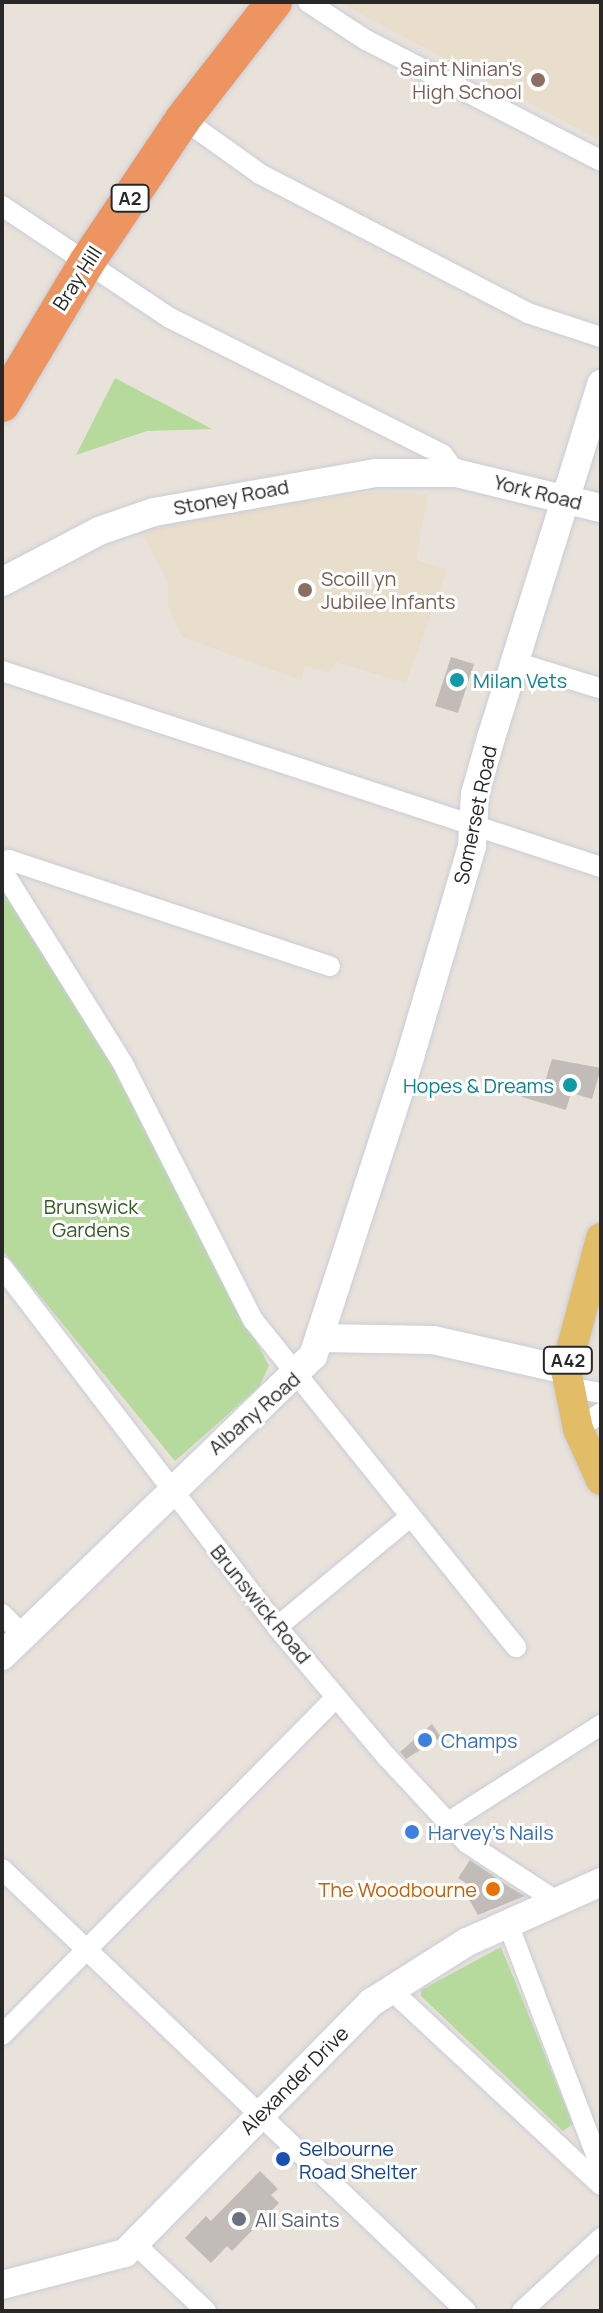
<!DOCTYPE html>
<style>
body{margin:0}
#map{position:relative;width:603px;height:2313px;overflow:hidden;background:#e9e2db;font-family:Manrope,sans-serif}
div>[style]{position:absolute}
.education>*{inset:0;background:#e9ddcb}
.green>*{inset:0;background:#b6da9c}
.building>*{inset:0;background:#c1bcb7}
.roads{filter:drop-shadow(0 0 2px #c9cdd8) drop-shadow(0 0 2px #c9cdd8)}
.street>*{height:20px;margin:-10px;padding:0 10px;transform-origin:10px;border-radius:10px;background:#fff}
.secondary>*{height:28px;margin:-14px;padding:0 14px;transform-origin:14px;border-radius:14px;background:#fff}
.primary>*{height:30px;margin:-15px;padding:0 15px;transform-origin:15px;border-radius:15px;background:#e2bc67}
.highway>*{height:36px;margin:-18px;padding:0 18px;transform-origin:18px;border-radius:18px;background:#ed9461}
.dots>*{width:22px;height:22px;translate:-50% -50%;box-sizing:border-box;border:4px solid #fff;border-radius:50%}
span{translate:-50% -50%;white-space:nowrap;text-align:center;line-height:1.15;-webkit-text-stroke:6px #fff;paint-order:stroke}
.shield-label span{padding:2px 6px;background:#fff;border:2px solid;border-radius:6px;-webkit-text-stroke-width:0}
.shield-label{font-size:18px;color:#282828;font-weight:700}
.education-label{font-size:20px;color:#785e54}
.right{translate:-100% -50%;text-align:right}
.left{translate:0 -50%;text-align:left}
.street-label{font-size:20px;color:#282828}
.culture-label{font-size:20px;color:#0d838f}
.park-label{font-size:20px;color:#315c20}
.shop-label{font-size:20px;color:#366cbe}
.food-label{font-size:20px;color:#c56008}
.transit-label{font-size:20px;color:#164399}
.worship-label{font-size:20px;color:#5b616d}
.frame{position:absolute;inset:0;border:4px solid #282828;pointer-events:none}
</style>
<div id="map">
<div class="education">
<div style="clip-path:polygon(601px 2px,601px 141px,340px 3px,341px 2px)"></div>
<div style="clip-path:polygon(374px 492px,428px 494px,416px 560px,447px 569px,406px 683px,335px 662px,330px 673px,305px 666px,301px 680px,182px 637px,168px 605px,168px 582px,141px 532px,217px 513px)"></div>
</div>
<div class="green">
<div style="clip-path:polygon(115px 378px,212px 429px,147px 431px,76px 455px)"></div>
<div style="clip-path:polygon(2px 887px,113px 1066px,269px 1366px,259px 1387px,175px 1461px,2px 1250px)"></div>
<div style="clip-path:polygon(501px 1947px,573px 2124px,563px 2131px,421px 1996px,421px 1990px)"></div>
</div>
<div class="building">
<div style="clip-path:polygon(451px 657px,474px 664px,458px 713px,435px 706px)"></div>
<div style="clip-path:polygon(552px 1059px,601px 1068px,592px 1099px,571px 1093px,566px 1110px,522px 1097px,527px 1082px,543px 1088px)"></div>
<div style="clip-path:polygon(432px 1724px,441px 1737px,406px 1759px,400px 1752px)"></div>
<div style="clip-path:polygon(470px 1860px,511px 1888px,525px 1896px,478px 1915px,467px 1896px,477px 1890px,458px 1878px)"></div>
<div style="clip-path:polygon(260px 2171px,278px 2189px,271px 2195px,279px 2203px,232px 2251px,227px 2246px,211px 2263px,185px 2238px,206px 2216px,211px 2221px)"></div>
</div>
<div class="roads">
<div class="street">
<div style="left:308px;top:2px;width:69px;rotate:33.2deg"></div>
<div style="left:366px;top:40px;width:264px;rotate:27.2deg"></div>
<div style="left:183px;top:119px;width:95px;rotate:35.5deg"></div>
<div style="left:260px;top:174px;width:302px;rotate:27.4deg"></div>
<div style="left:528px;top:313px;width:77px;rotate:18.2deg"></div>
<div style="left:2px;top:206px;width:202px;rotate:33.7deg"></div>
<div style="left:170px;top:318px;width:305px;rotate:26.6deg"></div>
<div style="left:443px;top:455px;width:22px;rotate:54deg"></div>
<div style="left:515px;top:662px;width:88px;rotate:17.2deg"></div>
<div style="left:2px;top:671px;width:630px;rotate:18.12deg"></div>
<div style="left:2px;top:864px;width:8px;rotate:-30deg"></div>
<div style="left:9px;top:860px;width:338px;rotate:18.3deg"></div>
<div style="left:2px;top:870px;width:229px;rotate:58deg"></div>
<div style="left:123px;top:1064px;width:287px;rotate:63.1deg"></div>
<div style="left:253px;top:1320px;width:420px;rotate:51.2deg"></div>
<div style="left:2px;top:1267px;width:453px;rotate:52.6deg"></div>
<div style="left:277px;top:1627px;width:170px;rotate:49.8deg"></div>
<div style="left:387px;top:1757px;width:117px;rotate:47.1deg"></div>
<div style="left:467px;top:1843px;width:108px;rotate:33deg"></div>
<div style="left:569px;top:1387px;width:33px;rotate:11deg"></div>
<div style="left:578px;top:1429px;width:28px;rotate:-35deg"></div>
<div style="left:2px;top:1614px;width:30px;rotate:45deg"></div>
<div style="left:277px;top:1627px;width:173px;rotate:-39.6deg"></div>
<div style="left:447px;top:1823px;width:183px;rotate:-32.5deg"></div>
<div style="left:2px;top:1869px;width:641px;rotate:43.61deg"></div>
<div style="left:508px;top:1924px;width:261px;rotate:69.1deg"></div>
<div style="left:390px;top:1989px;width:288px;rotate:42.9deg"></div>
<div style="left:2px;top:2035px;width:475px;rotate:-45.3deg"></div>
<div style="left:136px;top:2245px;width:96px;rotate:43.3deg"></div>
<div style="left:522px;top:2311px;width:108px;rotate:-42.7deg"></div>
</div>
<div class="secondary">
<div style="left:2px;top:582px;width:110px;rotate:-27.7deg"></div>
<div style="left:99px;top:531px;width:58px;rotate:-19.1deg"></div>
<div style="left:154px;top:512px;width:225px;rotate:-10deg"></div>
<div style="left:376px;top:473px;width:80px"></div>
<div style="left:456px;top:473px;width:149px;rotate:13.6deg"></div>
<div style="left:321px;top:1338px;width:112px;rotate:1deg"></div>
<div style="left:433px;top:1340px;width:136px;rotate:12.7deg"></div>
<div style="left:2px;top:1656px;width:432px;rotate:-44deg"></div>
<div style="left:313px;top:1356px;width:314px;rotate:-72deg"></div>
<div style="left:410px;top:1057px;width:220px;rotate:-73.6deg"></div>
<div style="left:472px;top:846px;width:52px;rotate:-86.7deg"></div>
<div style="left:475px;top:794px;width:58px;rotate:-74.1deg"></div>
<div style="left:491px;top:738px;width:371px;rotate:-72.7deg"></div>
<div style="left:2px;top:2285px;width:127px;rotate:-14.6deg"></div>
<div style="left:125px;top:2253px;width:352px;rotate:-45.5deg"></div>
<div style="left:372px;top:2002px;width:112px;rotate:-32.3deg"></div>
<div style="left:467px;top:1942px;width:147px;rotate:-24.1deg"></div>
</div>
<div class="primary">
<div style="left:601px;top:1238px;width:137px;rotate:104.9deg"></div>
<div style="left:566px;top:1370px;width:60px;rotate:78.5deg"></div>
<div style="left:578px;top:1429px;width:56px;rotate:65.7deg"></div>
</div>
<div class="highway">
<div style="left:2px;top:404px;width:165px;rotate:-59.1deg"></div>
<div style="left:87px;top:262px;width:172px;rotate:-56.1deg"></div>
<div style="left:183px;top:119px;width:148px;rotate:-52.1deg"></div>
</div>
</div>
<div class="dots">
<div style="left:538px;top:80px;background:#8d6e63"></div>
<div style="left:305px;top:590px;background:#8d6e63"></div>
<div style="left:457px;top:680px;background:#0f9aa8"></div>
<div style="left:570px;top:1085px;background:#0f9aa8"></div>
<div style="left:425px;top:1740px;background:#3f7fe0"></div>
<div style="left:412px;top:1832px;background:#3f7fe0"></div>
<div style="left:493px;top:1889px;background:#e8710a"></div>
<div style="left:283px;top:2159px;background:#1a4fb4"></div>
<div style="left:239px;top:2219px;background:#6b7280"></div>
</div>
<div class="shield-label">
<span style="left:130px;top:198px">A2</span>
<span style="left:568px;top:1360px">A42</span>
</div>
<div class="education-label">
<span class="right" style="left:522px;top:80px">Saint Ninian's<br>High School</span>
<span class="left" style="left:321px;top:590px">Scoill yn<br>Jubilee Infants</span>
</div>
<div class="street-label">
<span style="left:77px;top:278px;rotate:-57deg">Bray Hill</span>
<span style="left:538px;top:492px;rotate:14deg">York Road</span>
<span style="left:231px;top:497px;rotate:-11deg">Stoney Road</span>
<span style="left:475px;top:815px;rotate:-78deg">Somerset Road</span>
<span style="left:254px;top:1413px;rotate:-41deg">Albany Road</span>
<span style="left:261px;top:1604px;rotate:51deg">Brunswick Road</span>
<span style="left:294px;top:2080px;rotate:-45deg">Alexander Drive</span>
</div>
<div class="culture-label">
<span class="left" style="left:473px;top:680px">Milan Vets</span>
<span class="right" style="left:554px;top:1085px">Hopes &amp; Dreams</span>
</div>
<div class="park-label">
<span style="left:91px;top:1218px">Brunswick<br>Gardens</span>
</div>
<div class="shop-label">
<span class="left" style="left:441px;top:1740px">Champs</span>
<span class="left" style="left:428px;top:1832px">Harvey's Nails</span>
</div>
<div class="food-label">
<span class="right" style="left:477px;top:1889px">The Woodbourne</span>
</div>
<div class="transit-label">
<span class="left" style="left:299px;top:2160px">Selbourne<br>Road Shelter</span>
</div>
<div class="worship-label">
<span class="left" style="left:255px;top:2219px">All Saints</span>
</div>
<div class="frame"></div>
</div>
